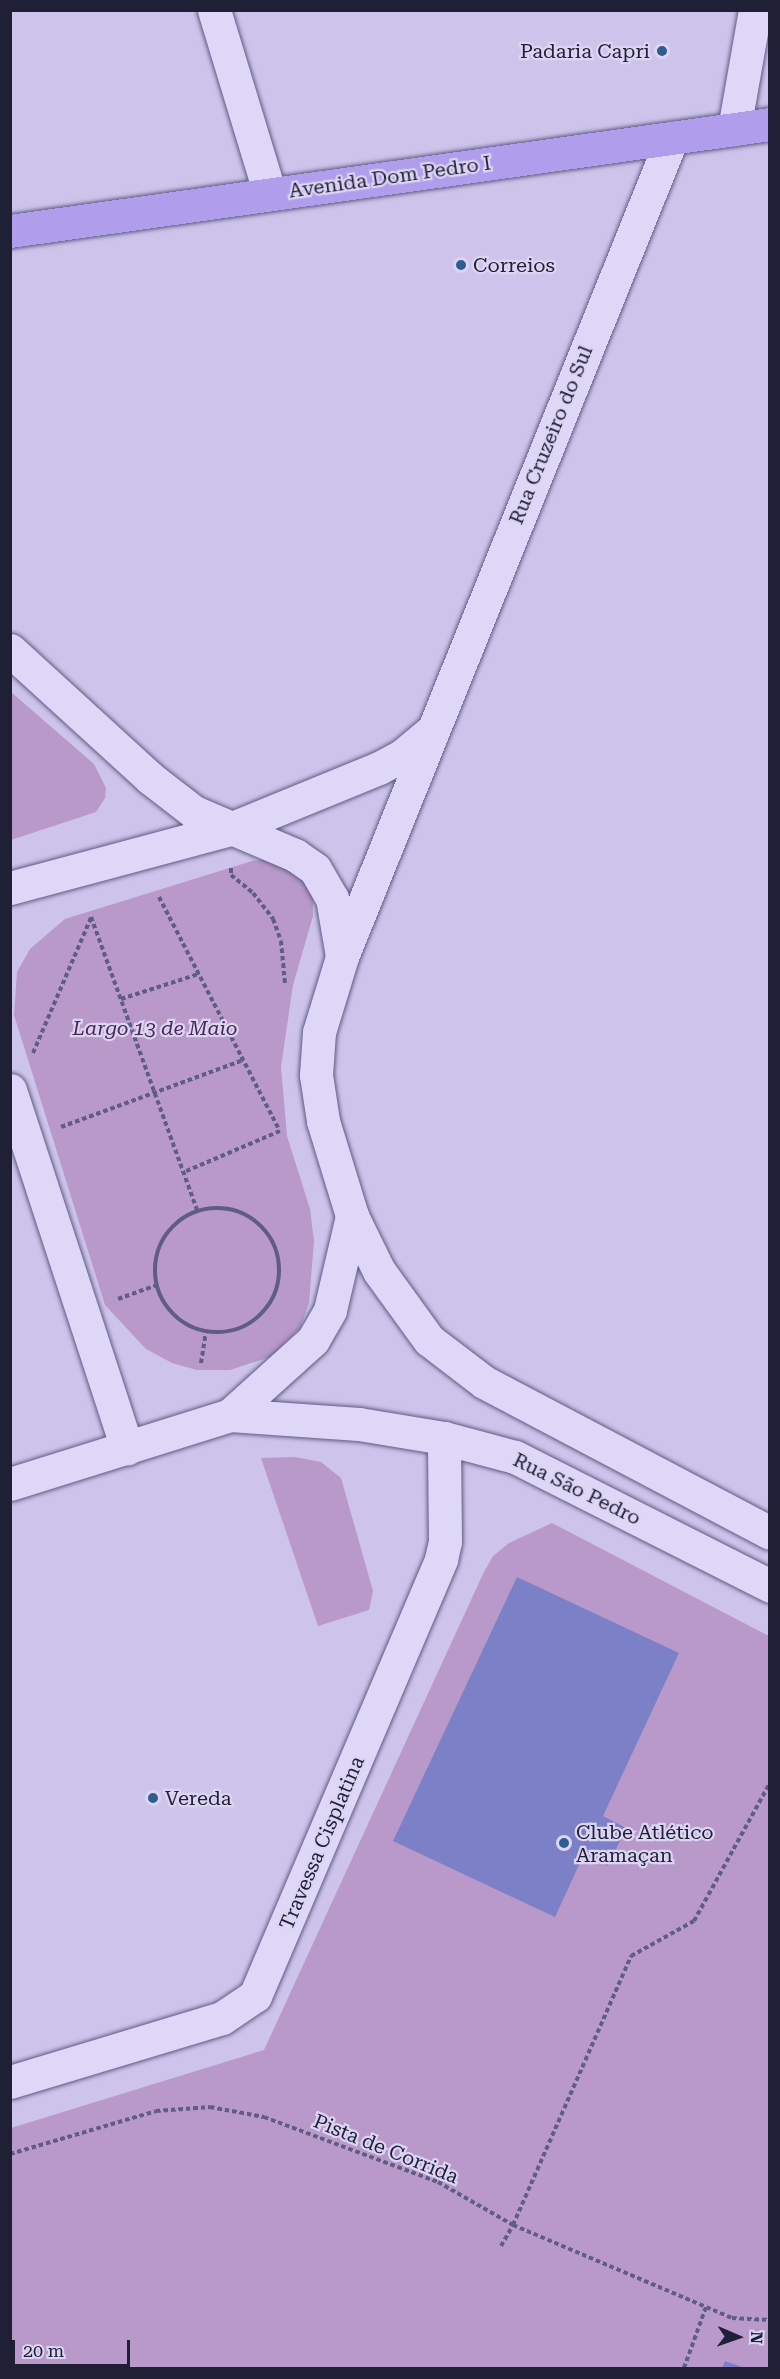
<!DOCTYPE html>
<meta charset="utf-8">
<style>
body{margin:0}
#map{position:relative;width:780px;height:2379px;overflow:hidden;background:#cec4eb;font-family:"Roboto Serif",serif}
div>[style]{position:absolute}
.green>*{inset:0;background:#b899c9}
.building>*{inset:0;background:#7c80c7}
.path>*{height:4px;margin-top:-2px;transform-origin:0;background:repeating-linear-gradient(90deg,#5f5c85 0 4.5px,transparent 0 7.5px)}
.path>.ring{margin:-2px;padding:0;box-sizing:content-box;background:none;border:4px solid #5f5c85;border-radius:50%}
.roads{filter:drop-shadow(0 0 2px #5f5c85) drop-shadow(0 0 2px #5f5c85)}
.minor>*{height:33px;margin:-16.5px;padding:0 16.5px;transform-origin:16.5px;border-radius:16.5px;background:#dfd7f7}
.major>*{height:33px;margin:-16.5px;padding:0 16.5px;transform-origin:16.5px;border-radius:16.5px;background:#b09eed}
.dots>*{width:16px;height:16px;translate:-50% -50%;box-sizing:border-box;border:3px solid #dcd4f3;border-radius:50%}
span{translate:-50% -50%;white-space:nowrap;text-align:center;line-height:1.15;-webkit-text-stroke:4.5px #dcd4f3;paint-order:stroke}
.poi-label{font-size:20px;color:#1f1f36}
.right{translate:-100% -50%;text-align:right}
.left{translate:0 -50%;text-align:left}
.street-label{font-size:20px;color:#1f1f36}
.park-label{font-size:20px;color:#482751;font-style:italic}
.frame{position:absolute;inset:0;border:12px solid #1f1f36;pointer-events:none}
.north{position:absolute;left:708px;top:2307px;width:60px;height:60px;-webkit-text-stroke:4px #dcd4f3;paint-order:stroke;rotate:92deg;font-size:16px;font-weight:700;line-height:24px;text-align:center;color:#1f1f36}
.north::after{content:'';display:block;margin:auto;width:21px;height:27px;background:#1f1f36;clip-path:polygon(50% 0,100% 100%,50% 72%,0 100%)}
.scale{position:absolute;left:12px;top:2340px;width:118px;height:27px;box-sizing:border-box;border:3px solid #1f1f36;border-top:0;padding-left:8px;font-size:18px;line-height:21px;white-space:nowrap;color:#1f1f36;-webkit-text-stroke:4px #dcd4f3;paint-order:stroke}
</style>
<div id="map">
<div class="green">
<div style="clip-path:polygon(11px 692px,94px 764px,106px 788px,105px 798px,96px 812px,11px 840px)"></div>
<div style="clip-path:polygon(273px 859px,303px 877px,313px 898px,313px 916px,293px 985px,281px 1067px,287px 1136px,310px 1209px,314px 1241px,309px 1303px,300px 1328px,270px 1357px,230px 1370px,197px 1370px,172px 1363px,146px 1349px,105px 1305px,14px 1015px,17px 972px,30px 949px,65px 919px,252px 861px)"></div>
<div style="clip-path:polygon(295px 1457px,321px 1462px,341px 1478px,373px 1591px,369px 1610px,318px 1626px,261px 1458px)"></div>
<div style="clip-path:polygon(552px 1523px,769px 1636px,769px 2368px,11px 2368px,11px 2128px,264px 2050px,483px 1574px,493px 1556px,509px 1543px)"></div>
</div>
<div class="building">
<div style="clip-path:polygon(517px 1577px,679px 1653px,603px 1816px,626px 1828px,608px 1866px,584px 1854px,555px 1917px,393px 1841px)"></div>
<div style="clip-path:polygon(725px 2361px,745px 2368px,722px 2368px)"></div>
</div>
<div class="path">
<div style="left:231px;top:868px;width:7px;rotate:90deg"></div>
<div style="left:231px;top:875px;width:28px;rotate:39deg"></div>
<div style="left:253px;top:893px;width:33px;rotate:52deg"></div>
<div style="left:273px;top:919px;width:23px;rotate:70deg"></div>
<div style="left:281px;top:941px;width:42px;rotate:84.6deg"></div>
<div style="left:159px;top:897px;width:263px;rotate:62.7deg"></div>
<div style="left:280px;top:1131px;width:104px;rotate:156.9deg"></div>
<div style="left:91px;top:917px;width:312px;rotate:70.1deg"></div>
<div style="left:121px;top:999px;width:82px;rotate:-17.8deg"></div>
<div style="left:33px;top:1053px;width:147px;rotate:-66.8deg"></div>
<div style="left:61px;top:1127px;width:194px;rotate:-20.2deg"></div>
<div class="ring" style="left:155px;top:1208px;width:120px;height:120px"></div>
<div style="left:118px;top:1299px;width:41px;rotate:-19.7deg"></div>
<div style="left:201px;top:1363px;width:31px;rotate:-81deg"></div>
<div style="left:10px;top:2154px;width:152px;rotate:-16.4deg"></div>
<div style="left:156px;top:2111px;width:54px;rotate:-4.2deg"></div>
<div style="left:210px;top:2107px;width:55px;rotate:10.5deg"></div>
<div style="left:264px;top:2117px;width:186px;rotate:20.5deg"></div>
<div style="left:438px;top:2182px;width:86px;rotate:29.8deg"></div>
<div style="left:513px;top:2225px;width:238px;rotate:23deg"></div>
<div style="left:732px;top:2318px;width:38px;rotate:3deg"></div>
<div style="left:501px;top:2246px;width:24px;rotate:-60deg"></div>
<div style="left:513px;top:2225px;width:294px;rotate:-66.3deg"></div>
<div style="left:631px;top:1956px;width:72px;rotate:-29.1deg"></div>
<div style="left:694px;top:1921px;width:158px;rotate:-61.2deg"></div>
<div style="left:684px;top:2368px;width:65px;rotate:-70.2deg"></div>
</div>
<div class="roads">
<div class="minor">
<div style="left:214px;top:10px;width:192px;rotate:73.1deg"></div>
<div style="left:734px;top:129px;width:121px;rotate:-80deg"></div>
<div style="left:672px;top:138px;width:883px;rotate:111.95deg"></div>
<div style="left:342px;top:957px;width:78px;rotate:107deg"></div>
<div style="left:319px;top:1032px;width:43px;rotate:94deg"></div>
<div style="left:316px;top:1075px;width:47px;rotate:81.3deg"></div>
<div style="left:323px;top:1121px;width:99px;rotate:73deg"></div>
<div style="left:352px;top:1216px;width:61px;rotate:63.9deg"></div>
<div style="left:379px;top:1271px;width:85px;rotate:54.1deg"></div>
<div style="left:429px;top:1340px;width:69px;rotate:37.4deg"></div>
<div style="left:484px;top:1382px;width:323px;rotate:27.8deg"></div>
<div style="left:10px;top:650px;width:190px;rotate:42.4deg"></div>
<div style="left:150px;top:778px;width:56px;rotate:37.7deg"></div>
<div style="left:194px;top:812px;width:110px;rotate:23.1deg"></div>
<div style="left:295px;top:855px;width:24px;rotate:35deg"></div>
<div style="left:315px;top:869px;width:34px;rotate:60deg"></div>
<div style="left:332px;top:898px;width:59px;rotate:80.2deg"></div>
<div style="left:10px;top:888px;width:228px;rotate:-15deg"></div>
<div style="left:230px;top:829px;width:161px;rotate:-22.3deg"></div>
<div style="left:379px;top:768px;width:27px;rotate:-28deg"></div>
<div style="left:403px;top:755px;width:35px;rotate:-40deg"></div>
<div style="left:10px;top:1090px;width:377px;rotate:71.9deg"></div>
<div style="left:230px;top:1415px;width:129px;rotate:4deg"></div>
<div style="left:359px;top:1424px;width:86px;rotate:9.4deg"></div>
<div style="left:444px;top:1438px;width:73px;rotate:15deg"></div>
<div style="left:515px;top:1457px;width:286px;rotate:26.8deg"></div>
<div style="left:10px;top:1484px;width:231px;rotate:-17.4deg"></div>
<div style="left:230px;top:1415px;width:112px;rotate:-42.1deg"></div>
<div style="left:313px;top:1340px;width:34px;rotate:-60deg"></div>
<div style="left:330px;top:1310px;width:97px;rotate:-76.8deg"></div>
<div style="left:10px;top:2082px;width:221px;rotate:-16.8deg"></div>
<div style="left:222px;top:2018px;width:40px;rotate:-34deg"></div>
<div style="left:255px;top:1996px;width:475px;rotate:-66.9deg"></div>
<div style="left:441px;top:1559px;width:18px;rotate:-77deg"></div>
<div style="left:445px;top:1541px;width:103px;rotate:-90.6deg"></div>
</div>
<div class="major">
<div style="left:10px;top:231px;width:767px;rotate:-8.01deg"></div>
</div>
</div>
<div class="dots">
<div style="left:662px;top:51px;background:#2f5d91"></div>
<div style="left:461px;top:265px;background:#2f5d91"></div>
<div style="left:153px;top:1798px;background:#2f5d91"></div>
<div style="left:564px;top:1843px;background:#2f5d91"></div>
</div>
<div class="poi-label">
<span class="right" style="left:650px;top:51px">Padaria Capri</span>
<span class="left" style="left:473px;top:265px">Correios</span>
<span class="left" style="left:165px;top:1798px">Vereda</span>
<span class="left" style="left:576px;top:1844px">Clube Atlético<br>Aramaçan</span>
</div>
<div class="street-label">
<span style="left:390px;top:177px;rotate:-8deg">Avenida Dom Pedro I</span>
<span style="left:551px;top:435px;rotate:-68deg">Rua Cruzeiro do Sul</span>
<span style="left:577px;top:1489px;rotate:26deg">Rua São Pedro</span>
<span style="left:322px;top:1843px;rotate:-67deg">Travessa Cisplatina</span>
<span style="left:386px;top:2149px;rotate:22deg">Pista de Corrida</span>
</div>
<div class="park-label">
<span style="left:155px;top:1028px">Largo 13 de Maio</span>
</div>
<div class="frame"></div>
<div class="north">N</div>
<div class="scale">20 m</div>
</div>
